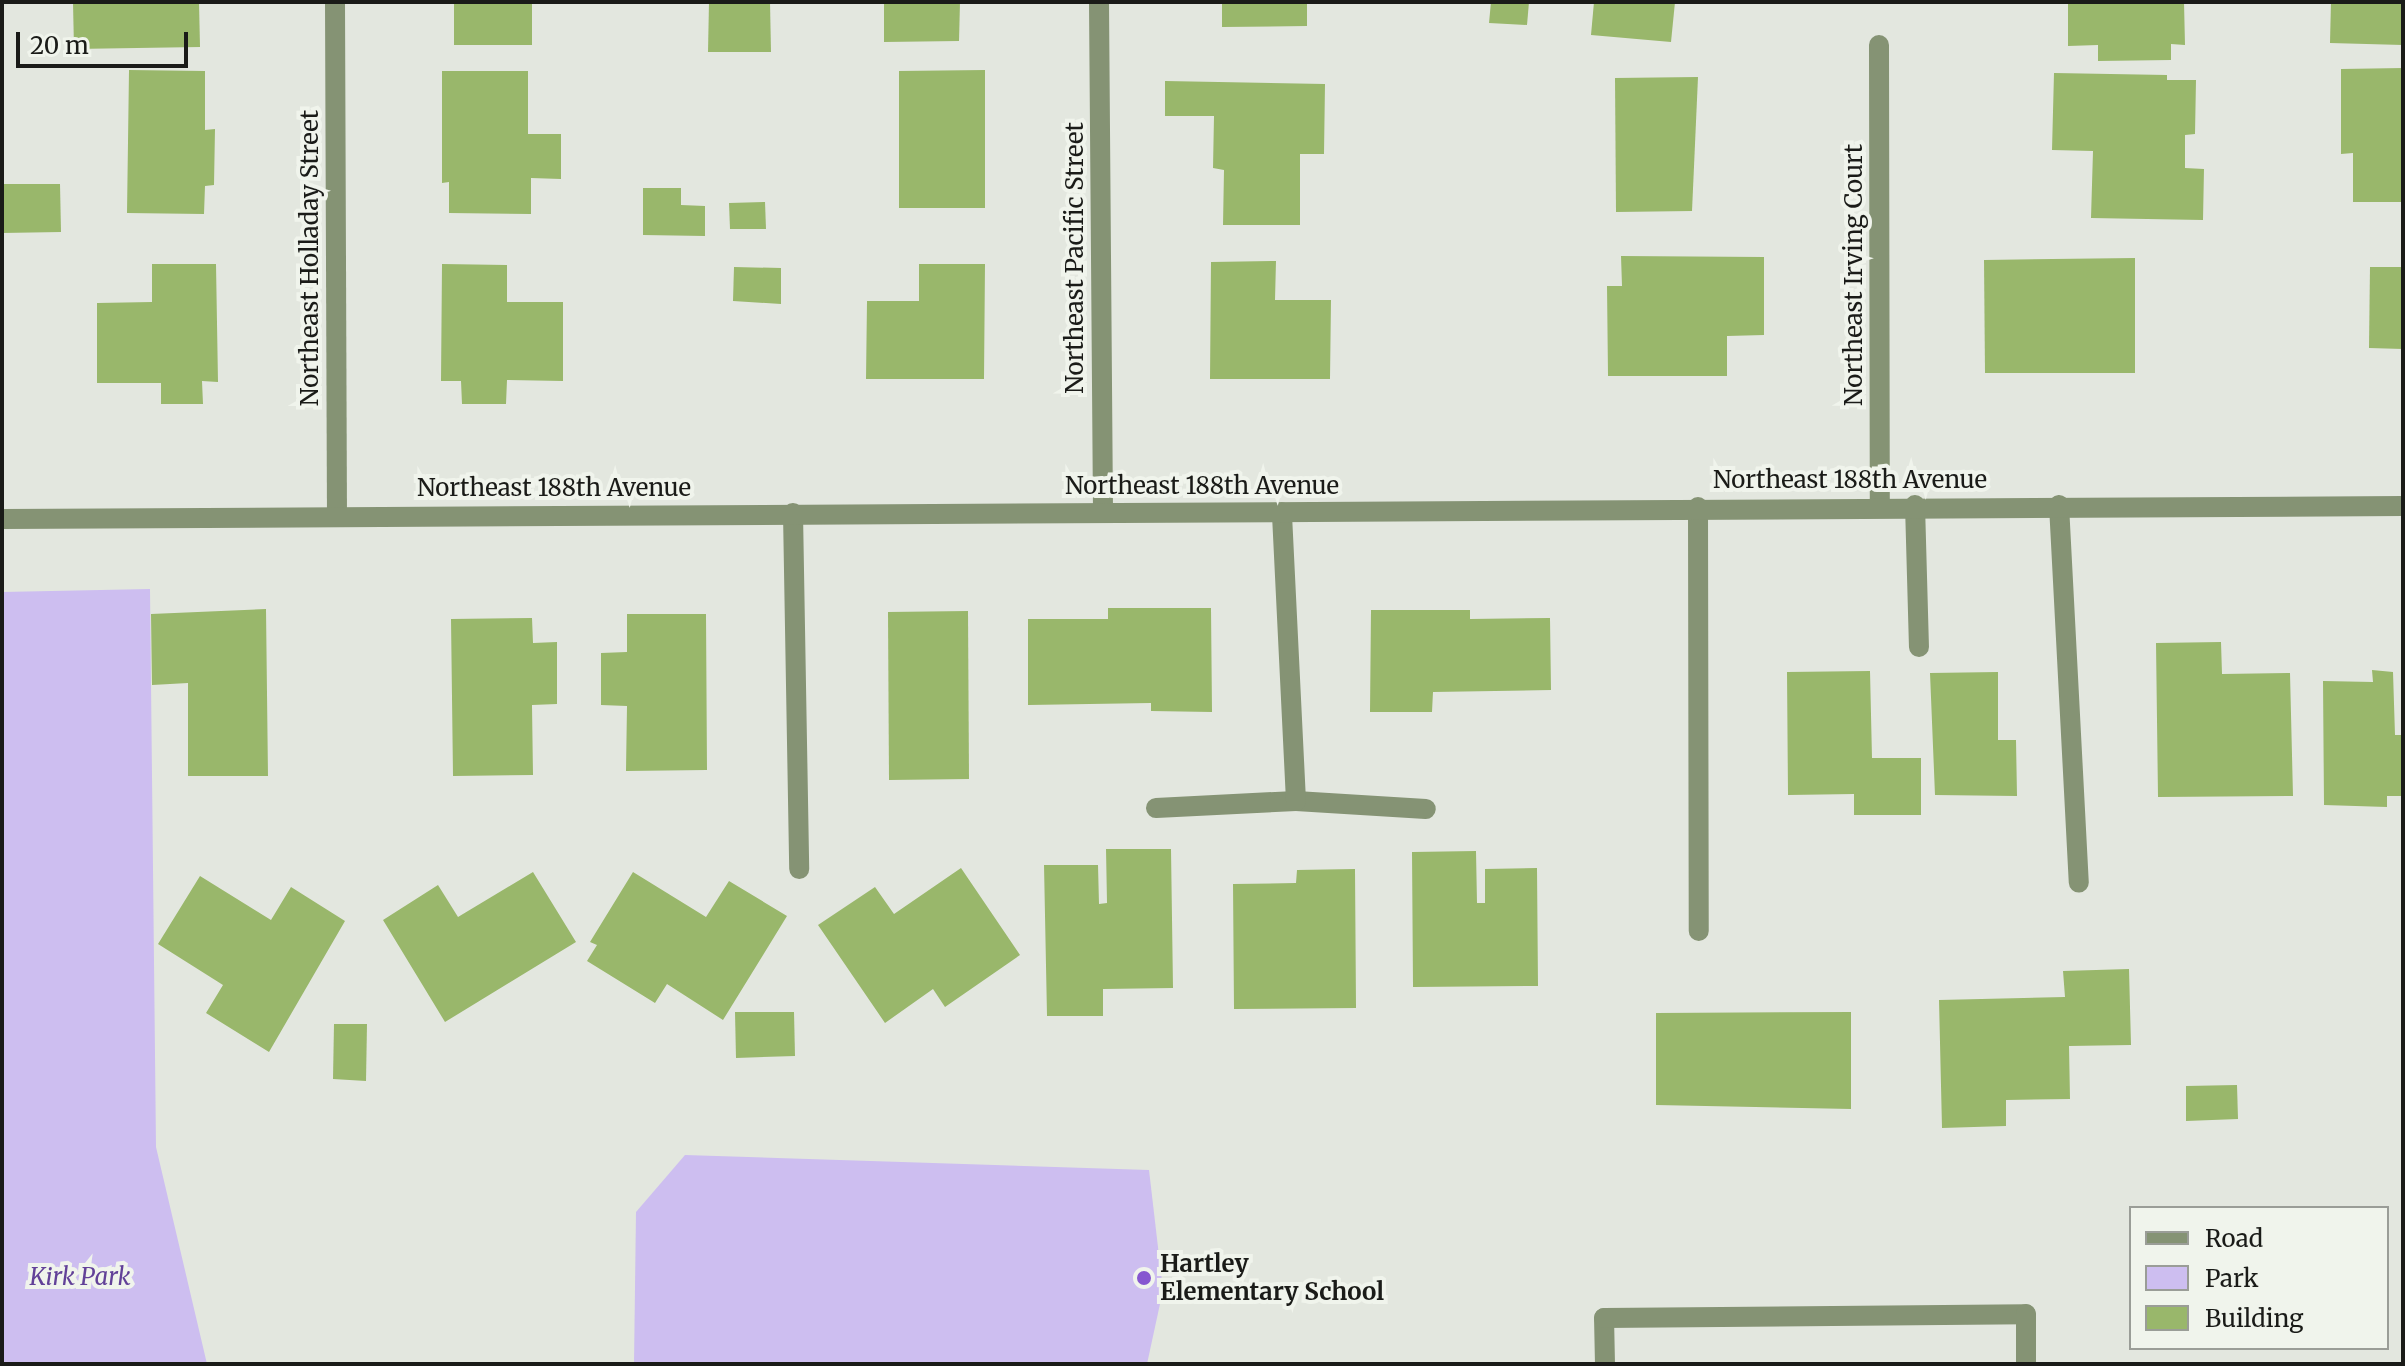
<!DOCTYPE html>
<style>
body{margin:0}
#map{position:relative;width:2405px;height:1366px;overflow:hidden;background:#e3e7df;font-family:Merriweather,serif}
div>[style]{position:absolute}
.green>*{inset:0;background:#cdbef0}
.building>*{inset:0;background:#99b76b}
.lane>*{height:20px;margin:-10px;padding:0 10px;transform-origin:10px;border-radius:10px;background:#859374}
.street>*{height:20px;margin:-10px;padding:0 10px;transform-origin:10px;border-radius:10px;background:#859374}
.dots>*{width:22px;height:22px;translate:-50% -50%;box-sizing:border-box;border:4px solid #f0f4ec;border-radius:50%}
span{translate:-50% -50%;white-space:nowrap;text-align:center;line-height:1.15;-webkit-text-stroke:8px #f0f4ec;paint-order:stroke}
.street-label{font-size:24px;color:#1a1b18}
.poi-label{font-size:24px;color:#1a1b18;font-weight:700}
.left{translate:0 -50%;text-align:left}
.park-label{font-size:24px;color:#624198;font-style:italic}
.frame{position:absolute;inset:0;border:4px solid #1a1b18;pointer-events:none}
.legend{position:absolute;left:2129px;top:1206px;width:260px;height:144px;box-sizing:border-box;background:#f0f4ec;border:2px solid #9a9d97;margin:0;padding:10px 14px;list-style:none;font-size:24px;color:#1a1b18}
.legend li{display:flex;align-items:center;gap:16px;height:40px}
.legend b{width:40px;border:2px solid #9a9d97}
.scale{position:absolute;left:16px;top:32px;width:172px;height:36px;box-sizing:border-box;border:4px solid #1a1b18;border-top:0;padding-left:10px;font-size:24px;line-height:28px;white-space:nowrap;color:#1a1b18;-webkit-text-stroke:6px #f0f4ec;paint-order:stroke}
</style>
<div id="map">
<div class="green">
<div style="clip-path:polygon(150px 589px,156px 1147px,207px 1364px,2px 1364px,2px 592px)"></div>
<div style="clip-path:polygon(685px 1155px,1149px 1170px,1163px 1290px,1147px 1364px,634px 1364px,636px 1212px)"></div>
</div>
<div class="building">
<div style="clip-path:polygon(73px 2px,199px 2px,200px 47px,74px 49px)"></div>
<div style="clip-path:polygon(454px 2px,532px 2px,532px 45px,454px 45px)"></div>
<div style="clip-path:polygon(709px 2px,770px 2px,771px 52px,708px 52px)"></div>
<div style="clip-path:polygon(884px 2px,960px 2px,959px 41px,884px 42px)"></div>
<div style="clip-path:polygon(1222px 2px,1307px 2px,1307px 26px,1222px 27px)"></div>
<div style="clip-path:polygon(1491px 2px,1529px 2px,1527px 25px,1489px 23px)"></div>
<div style="clip-path:polygon(1594px 2px,1675px 2px,1671px 42px,1591px 35px)"></div>
<div style="clip-path:polygon(2068px 2px,2184px 2px,2185px 45px,2171px 44px,2171px 60px,2098px 61px,2098px 45px,2068px 46px)"></div>
<div style="clip-path:polygon(2331px 2px,2403px 2px,2403px 45px,2330px 43px)"></div>
<div style="clip-path:polygon(2403px 68px,2403px 202px,2353px 202px,2353px 153px,2341px 154px,2341px 69px)"></div>
<div style="clip-path:polygon(129px 70px,205px 71px,205px 130px,215px 129px,214px 185px,205px 186px,204px 214px,127px 213px)"></div>
<div style="clip-path:polygon(985px 70px,985px 208px,899px 208px,899px 71px)"></div>
<div style="clip-path:polygon(442px 71px,528px 71px,528px 134px,561px 134px,561px 179px,531px 178px,531px 214px,449px 213px,449px 182px,442px 183px)"></div>
<div style="clip-path:polygon(2054px 73px,2167px 75px,2167px 80px,2196px 80px,2195px 134px,2185px 135px,2185px 168px,2204px 169px,2203px 220px,2091px 218px,2093px 151px,2052px 150px)"></div>
<div style="clip-path:polygon(1698px 77px,1692px 211px,1616px 212px,1615px 78px)"></div>
<div style="clip-path:polygon(1165px 81px,1325px 84px,1324px 154px,1300px 154px,1300px 225px,1223px 225px,1224px 170px,1213px 168px,1214px 116px,1165px 116px)"></div>
<div style="clip-path:polygon(2px 184px,60px 184px,61px 232px,2px 233px)"></div>
<div style="clip-path:polygon(643px 188px,681px 188px,681px 205px,705px 206px,705px 236px,643px 235px)"></div>
<div style="clip-path:polygon(765px 202px,766px 229px,730px 229px,729px 203px)"></div>
<div style="clip-path:polygon(1621px 256px,1764px 257px,1764px 335px,1727px 336px,1727px 376px,1608px 376px,1607px 286px,1622px 286px)"></div>
<div style="clip-path:polygon(2135px 258px,2135px 373px,1985px 373px,1984px 260px)"></div>
<div style="clip-path:polygon(1276px 261px,1275px 300px,1331px 300px,1330px 379px,1210px 379px,1211px 262px)"></div>
<div style="clip-path:polygon(152px 264px,216px 264px,218px 382px,202px 381px,203px 404px,161px 404px,161px 383px,97px 383px,97px 303px,152px 302px)"></div>
<div style="clip-path:polygon(442px 264px,507px 265px,507px 302px,563px 302px,563px 381px,507px 380px,506px 404px,462px 404px,461px 381px,441px 381px)"></div>
<div style="clip-path:polygon(919px 264px,985px 264px,984px 379px,866px 379px,867px 301px,919px 301px)"></div>
<div style="clip-path:polygon(734px 267px,781px 268px,781px 304px,733px 301px)"></div>
<div style="clip-path:polygon(2370px 267px,2403px 267px,2403px 349px,2369px 348px)"></div>
<div style="clip-path:polygon(1108px 608px,1211px 608px,1212px 712px,1151px 711px,1151px 703px,1028px 705px,1028px 619px,1108px 619px)"></div>
<div style="clip-path:polygon(266px 609px,268px 776px,188px 776px,188px 683px,152px 685px,151px 614px)"></div>
<div style="clip-path:polygon(1371px 610px,1470px 610px,1470px 619px,1550px 618px,1551px 690px,1433px 692px,1432px 712px,1370px 712px)"></div>
<div style="clip-path:polygon(968px 611px,969px 779px,889px 780px,888px 612px)"></div>
<div style="clip-path:polygon(627px 614px,706px 614px,707px 770px,626px 771px,627px 706px,601px 705px,601px 653px,627px 652px)"></div>
<div style="clip-path:polygon(532px 618px,533px 643px,557px 642px,557px 704px,532px 705px,533px 775px,453px 776px,451px 619px)"></div>
<div style="clip-path:polygon(2221px 642px,2222px 674px,2290px 673px,2293px 796px,2158px 797px,2156px 643px)"></div>
<div style="clip-path:polygon(2372px 670px,2393px 672px,2395px 735px,2403px 735px,2403px 796px,2387px 796px,2387px 807px,2324px 805px,2323px 681px,2373px 682px)"></div>
<div style="clip-path:polygon(1870px 671px,1872px 758px,1921px 758px,1921px 815px,1854px 815px,1854px 794px,1788px 795px,1787px 672px)"></div>
<div style="clip-path:polygon(1998px 672px,1998px 740px,2016px 740px,2017px 796px,1935px 795px,1930px 673px)"></div>
<div style="clip-path:polygon(1106px 849px,1171px 849px,1173px 988px,1103px 989px,1103px 1016px,1047px 1016px,1044px 865px,1098px 865px,1099px 904px,1107px 903px)"></div>
<div style="clip-path:polygon(1476px 851px,1477px 903px,1485px 903px,1485px 869px,1537px 868px,1538px 986px,1413px 987px,1412px 852px)"></div>
<div style="clip-path:polygon(961px 868px,1020px 955px,945px 1007px,933px 989px,885px 1023px,818px 925px,875px 887px,894px 914px)"></div>
<div style="clip-path:polygon(1355px 869px,1356px 1008px,1234px 1009px,1233px 884px,1296px 883px,1297px 870px)"></div>
<div style="clip-path:polygon(533px 872px,576px 942px,445px 1022px,383px 920px,438px 885px,458px 917px)"></div>
<div style="clip-path:polygon(633px 872px,706px 917px,729px 881px,787px 916px,723px 1020px,667px 984px,655px 1003px,587px 961px,597px 945px,590px 942px)"></div>
<div style="clip-path:polygon(200px 876px,271px 920px,291px 887px,345px 921px,269px 1052px,206px 1013px,223px 985px,158px 944px)"></div>
<div style="clip-path:polygon(2129px 969px,2131px 1045px,2069px 1046px,2070px 1099px,2006px 1100px,2006px 1126px,1942px 1128px,1939px 1000px,2065px 997px,2063px 971px)"></div>
<div style="clip-path:polygon(735px 1012px,794px 1012px,795px 1056px,736px 1058px)"></div>
<div style="clip-path:polygon(1851px 1012px,1851px 1109px,1656px 1105px,1656px 1013px)"></div>
<div style="clip-path:polygon(334px 1024px,367px 1024px,366px 1081px,333px 1079px)"></div>
<div style="clip-path:polygon(2237px 1085px,2238px 1119px,2186px 1121px,2186px 1086px)"></div>
</div>
<div class="lane">
<div style="left:1915px;top:505px;width:142px;rotate:88.4deg"></div>
<div style="left:2059px;top:505px;width:378px;rotate:87deg"></div>
<div style="left:1698px;top:507px;width:424px;rotate:89.9deg"></div>
<div style="left:793px;top:513px;width:356px;rotate:89deg"></div>
<div style="left:1296px;top:801px;width:130px;rotate:3.5deg"></div>
<div style="left:1156px;top:808px;width:140px;rotate:-2.9deg"></div>
<div style="left:1296px;top:801px;width:289px;rotate:-92.8deg"></div>
<div style="left:1605px;top:1364px;width:46px;rotate:-91.2deg"></div>
<div style="left:1604px;top:1318px;width:422px;rotate:-0.5deg"></div>
<div style="left:2026px;top:1314px;width:50px;rotate:90deg"></div>
</div>
<div class="street">
<div style="left:335px;top:2px;width:512px;rotate:89.78deg"></div>
<div style="left:1099px;top:2px;width:511px;rotate:89.55deg"></div>
<div style="left:1879px;top:45px;width:460px;rotate:89.9deg"></div>
<div style="left:2px;top:519px;width:2401px;rotate:-0.31deg"></div>
</div>
<div class="dots">
<div style="left:1144px;top:1278px;background:#8657d0"></div>
</div>
<div class="street-label">
<span style="left:310px;top:258px;rotate:-90deg">Northeast Holladay Street</span>
<span style="left:1075px;top:258px;rotate:-90deg">Northeast Pacific Street</span>
<span style="left:1854px;top:275px;rotate:-90deg">Northeast Irving Court</span>
<span style="left:1850px;top:480px">Northeast 188th Avenue</span>
<span style="left:1202px;top:486px">Northeast 188th Avenue</span>
<span style="left:554px;top:488px">Northeast 188th Avenue</span>
</div>
<div class="poi-label">
<span class="left" style="left:1160px;top:1278px">Hartley<br>Elementary School</span>
</div>
<div class="park-label">
<span style="left:80px;top:1277px">Kirk Park</span>
</div>
<div class="frame"></div>
<ul class="legend">
<li><b style="height:10px;background:#859374"></b>Road</li>
<li><b style="height:22px;background:#cdbef0"></b>Park</li>
<li><b style="height:22px;background:#99b76b"></b>Building</li>
</ul>
<div class="scale">20 m</div>
</div>
